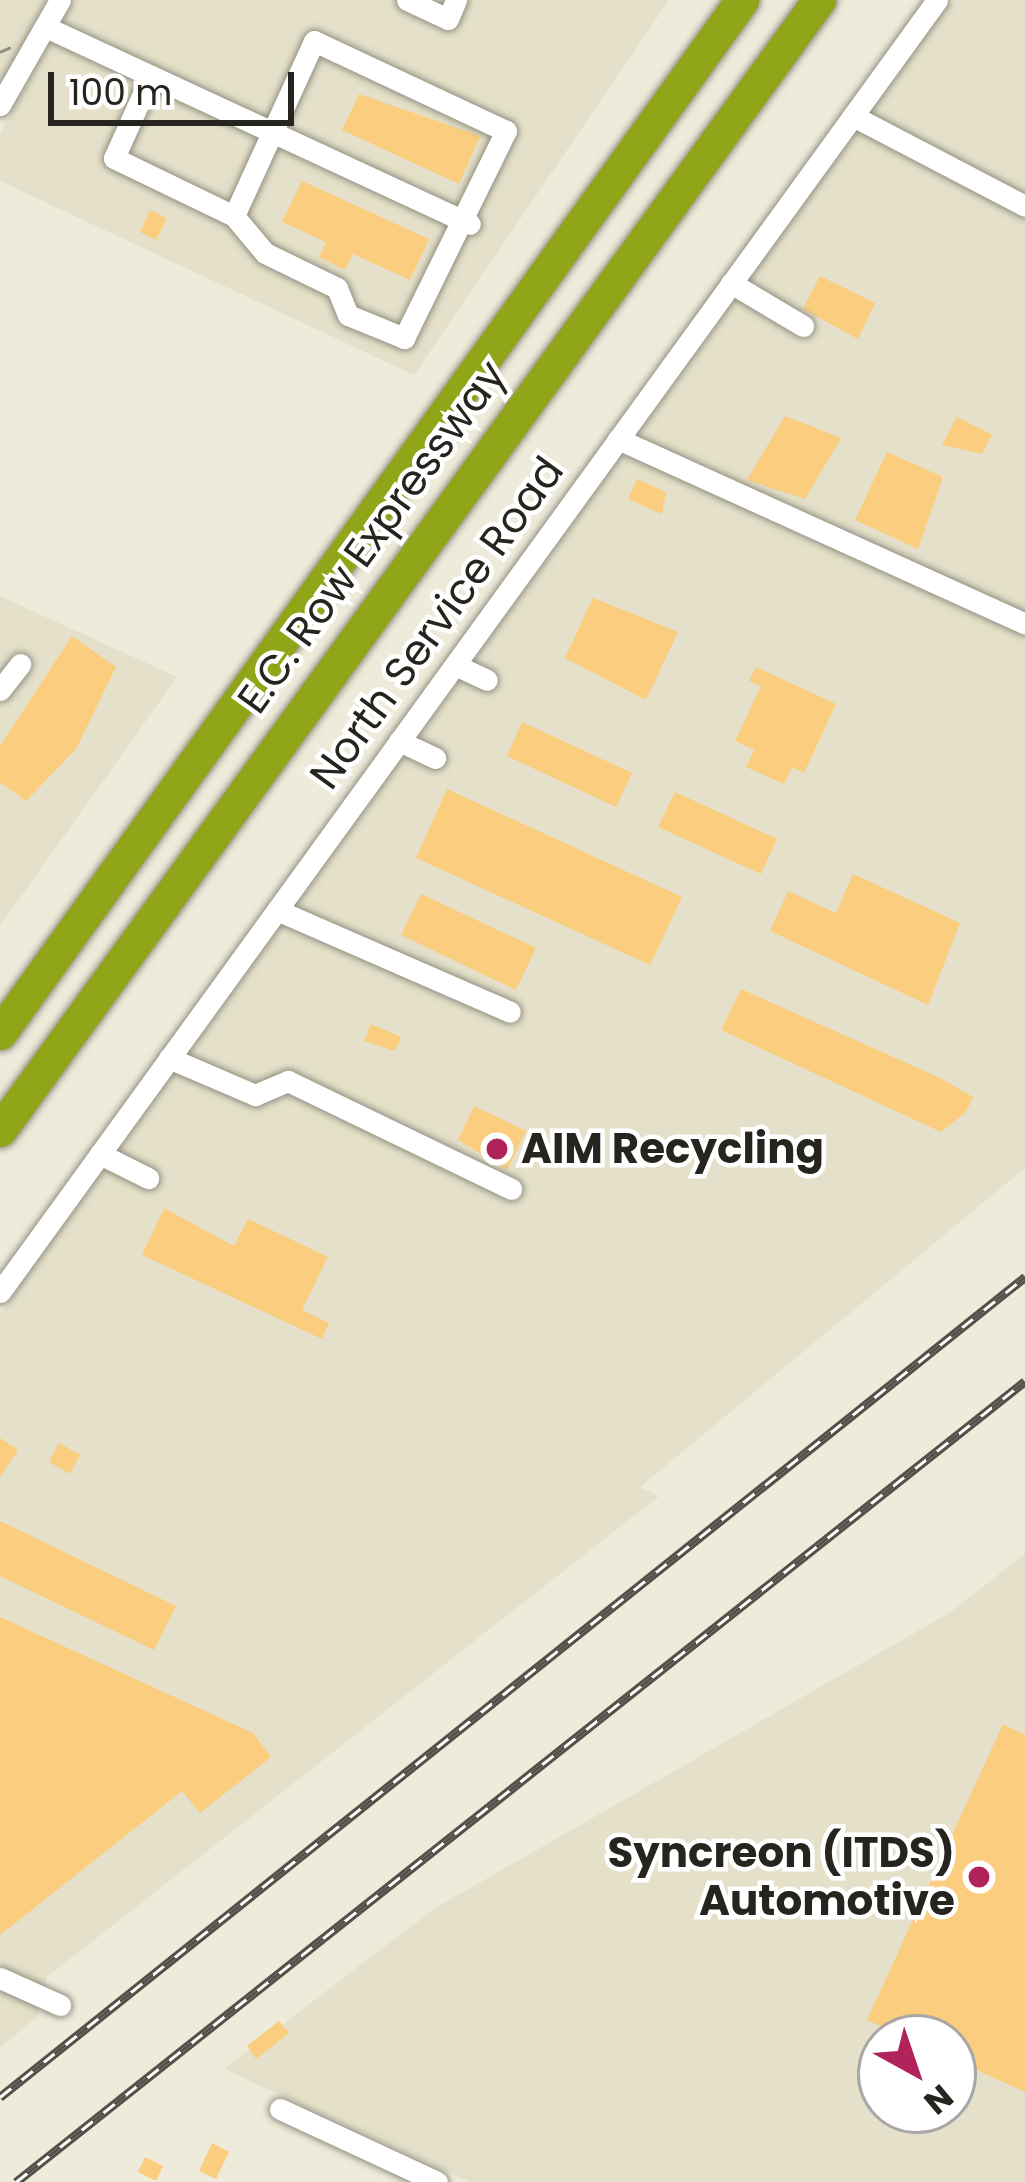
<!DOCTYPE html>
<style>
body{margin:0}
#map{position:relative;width:1025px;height:2182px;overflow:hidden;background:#eeebdb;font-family:Poppins,sans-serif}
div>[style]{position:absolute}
.built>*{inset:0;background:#e4e0c9}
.building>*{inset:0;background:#fbcd7e}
.path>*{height:3px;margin-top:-1.5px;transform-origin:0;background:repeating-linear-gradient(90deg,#918f83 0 12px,transparent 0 18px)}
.roads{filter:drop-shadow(0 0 3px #939182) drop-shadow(0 0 3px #939182)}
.minor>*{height:21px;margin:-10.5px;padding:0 10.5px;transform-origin:10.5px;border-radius:10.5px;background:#fff}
.highway>*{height:33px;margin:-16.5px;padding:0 16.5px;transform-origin:16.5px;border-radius:16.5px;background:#90a518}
.rail>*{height:9px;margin-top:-4.5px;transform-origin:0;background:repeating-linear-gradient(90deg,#fff 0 14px,#525048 0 28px);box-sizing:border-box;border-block:3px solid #525048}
.dots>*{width:33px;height:33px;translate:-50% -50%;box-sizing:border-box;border:6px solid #fff;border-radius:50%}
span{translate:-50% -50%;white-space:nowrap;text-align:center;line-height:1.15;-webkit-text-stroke:9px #fff;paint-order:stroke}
.street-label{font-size:42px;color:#25241e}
.poi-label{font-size:42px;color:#25241e;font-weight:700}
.left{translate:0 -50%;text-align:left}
.right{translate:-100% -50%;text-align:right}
.north{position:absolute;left:857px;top:2014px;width:120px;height:120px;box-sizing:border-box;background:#fff;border:3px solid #a8a7a5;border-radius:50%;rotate:140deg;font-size:33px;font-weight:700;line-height:48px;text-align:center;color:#25241e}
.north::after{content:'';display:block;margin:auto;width:42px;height:54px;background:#b1235b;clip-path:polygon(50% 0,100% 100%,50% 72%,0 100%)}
.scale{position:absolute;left:48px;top:72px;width:246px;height:54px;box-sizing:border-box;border:6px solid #25241e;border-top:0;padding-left:15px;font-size:36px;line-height:42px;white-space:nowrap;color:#25241e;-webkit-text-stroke:9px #fff;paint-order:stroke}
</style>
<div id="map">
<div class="built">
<div style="clip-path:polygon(0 0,46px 0,0 83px)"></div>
<div style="clip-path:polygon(75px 0,669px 0,414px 375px,0 181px,0 133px)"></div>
<div style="clip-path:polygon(953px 0,1025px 0,1025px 1168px,640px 1487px,659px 1496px,47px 1977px,37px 2017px,0 2048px,0 1314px)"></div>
<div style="clip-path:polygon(0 596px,177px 677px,0 926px)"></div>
<div style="clip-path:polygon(evenodd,1025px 1554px,1025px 2182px,470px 2182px,224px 2069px,434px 1909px,949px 1613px,1025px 1554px,881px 2038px,953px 2038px,953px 2110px,881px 2110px,881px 2038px)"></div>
</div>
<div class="building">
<div style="clip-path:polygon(359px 94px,480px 136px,459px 184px,342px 130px)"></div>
<div style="clip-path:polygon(302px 181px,429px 239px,410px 280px,353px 254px,345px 270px,319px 257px,326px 242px,282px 222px)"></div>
<div style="clip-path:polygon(150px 210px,167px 218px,156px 240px,140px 232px)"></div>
<div style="clip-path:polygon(820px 276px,875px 303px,858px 339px,803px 309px)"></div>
<div style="clip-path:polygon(785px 416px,841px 438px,805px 499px,747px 480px)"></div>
<div style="clip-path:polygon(957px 417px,992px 435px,982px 454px,942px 445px)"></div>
<div style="clip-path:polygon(887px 452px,943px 477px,918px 549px,855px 520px)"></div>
<div style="clip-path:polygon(637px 479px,666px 492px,662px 514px,628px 499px)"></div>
<div style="clip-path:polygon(593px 598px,678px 632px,646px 700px,565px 658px)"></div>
<div style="clip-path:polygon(72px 636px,116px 667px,76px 749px,26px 801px,0 782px,0 746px)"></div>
<div style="clip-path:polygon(756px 667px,836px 704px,804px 773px,792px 767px,784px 784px,746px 767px,754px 750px,735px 741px,761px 686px,749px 681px)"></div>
<div style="clip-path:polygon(522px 722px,632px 773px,616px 807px,507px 756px)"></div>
<div style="clip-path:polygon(447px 789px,682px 897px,650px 965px,416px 858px)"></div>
<div style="clip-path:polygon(675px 792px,777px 839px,761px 874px,658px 827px)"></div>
<div style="clip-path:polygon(853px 874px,960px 923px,928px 1005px,770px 931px,788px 891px,836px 913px)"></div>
<div style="clip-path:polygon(421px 894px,536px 948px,516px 990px,401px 935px)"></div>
<div style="clip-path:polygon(741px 989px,940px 1078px,973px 1097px,966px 1112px,941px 1132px,721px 1030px)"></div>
<div style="clip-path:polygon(371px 1024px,401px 1037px,395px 1051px,364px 1041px)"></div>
<div style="clip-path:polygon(474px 1106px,526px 1131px,507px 1170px,458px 1140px)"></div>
<div style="clip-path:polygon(164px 1208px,234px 1246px,248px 1219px,328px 1257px,302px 1310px,329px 1323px,322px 1339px,142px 1255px)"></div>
<div style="clip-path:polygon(0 1438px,18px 1450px,0 1477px)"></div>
<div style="clip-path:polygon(59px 1443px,80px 1455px,70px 1474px,49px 1462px)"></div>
<div style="clip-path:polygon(0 1521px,176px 1606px,154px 1650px,0 1576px)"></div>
<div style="clip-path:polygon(0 1617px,253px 1733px,271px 1757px,200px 1813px,182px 1791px,0 1935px)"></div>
<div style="clip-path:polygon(1003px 1724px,1025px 1735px,1025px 2092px,953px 2059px,953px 2038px,907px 2038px,867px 2020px)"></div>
<div style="clip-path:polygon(279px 2021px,289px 2033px,256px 2059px,247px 2046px)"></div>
<div style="clip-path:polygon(212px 2143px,229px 2152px,216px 2179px,199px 2171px)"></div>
<div style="clip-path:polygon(145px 2157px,163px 2166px,156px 2181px,138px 2172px)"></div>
</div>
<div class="path">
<div style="left:0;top:52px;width:12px;rotate:-24deg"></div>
</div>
<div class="roads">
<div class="minor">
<div style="left:407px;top:0;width:45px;rotate:24.9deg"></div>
<div style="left:448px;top:19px;width:21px;rotate:-67deg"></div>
<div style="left:48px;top:28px;width:465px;rotate:24.9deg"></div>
<div style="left:151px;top:76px;width:90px;rotate:114.3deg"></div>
<div style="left:114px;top:158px;width:133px;rotate:25.8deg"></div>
<div style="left:234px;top:216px;width:48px;rotate:50deg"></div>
<div style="left:265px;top:253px;width:80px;rotate:25.9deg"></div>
<div style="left:337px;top:288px;width:29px;rotate:68deg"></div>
<div style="left:348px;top:315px;width:61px;rotate:22.3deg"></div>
<div style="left:404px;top:338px;width:231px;rotate:-63.8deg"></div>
<div style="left:506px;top:131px;width:212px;rotate:-154.9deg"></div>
<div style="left:314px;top:41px;width:192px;rotate:114.6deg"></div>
<div style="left:0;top:105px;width:121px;rotate:-60.3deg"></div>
<div style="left:853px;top:116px;width:194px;rotate:27.6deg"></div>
<div style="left:731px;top:283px;width:84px;rotate:30.8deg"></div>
<div style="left:618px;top:439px;width:447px;rotate:24.4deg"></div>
<div style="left:455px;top:665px;width:35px;rotate:25deg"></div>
<div style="left:0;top:690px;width:33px;rotate:-52deg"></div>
<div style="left:399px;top:741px;width:40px;rotate:25deg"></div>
<div style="left:277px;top:910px;width:254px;rotate:23.6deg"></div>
<div style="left:169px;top:1058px;width:94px;rotate:23.3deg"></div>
<div style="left:255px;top:1095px;width:36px;rotate:-23deg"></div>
<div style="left:288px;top:1081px;width:248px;rotate:25.8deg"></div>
<div style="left:100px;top:1154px;width:54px;rotate:26.6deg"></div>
<div style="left:0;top:1292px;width:1596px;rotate:-54.05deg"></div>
<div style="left:0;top:1978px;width:66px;rotate:24.2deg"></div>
<div style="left:280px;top:2109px;width:173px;rotate:24.9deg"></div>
</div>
<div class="highway">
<div style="left:0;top:1033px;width:1272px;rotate:-54.31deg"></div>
<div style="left:0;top:1130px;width:1396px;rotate:-54.07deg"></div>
</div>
</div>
<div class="rail">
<div style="left:0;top:2097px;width:1313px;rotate:-38.66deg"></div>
<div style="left:16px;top:2182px;width:1288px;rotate:-38.44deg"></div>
</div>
<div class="dots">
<div style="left:497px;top:1149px;background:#b1235b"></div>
<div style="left:979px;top:1877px;background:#b1235b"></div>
</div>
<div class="street-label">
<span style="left:372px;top:537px;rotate:-54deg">E.C. Row Expressway</span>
<span style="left:437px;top:623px;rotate:-54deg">North Service Road</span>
</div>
<div class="poi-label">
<span class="left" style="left:521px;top:1149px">AIM Recycling</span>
<span class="right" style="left:955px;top:1877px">Syncreon (ITDS)<br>Automotive</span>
</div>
<div class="north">N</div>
<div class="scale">100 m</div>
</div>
